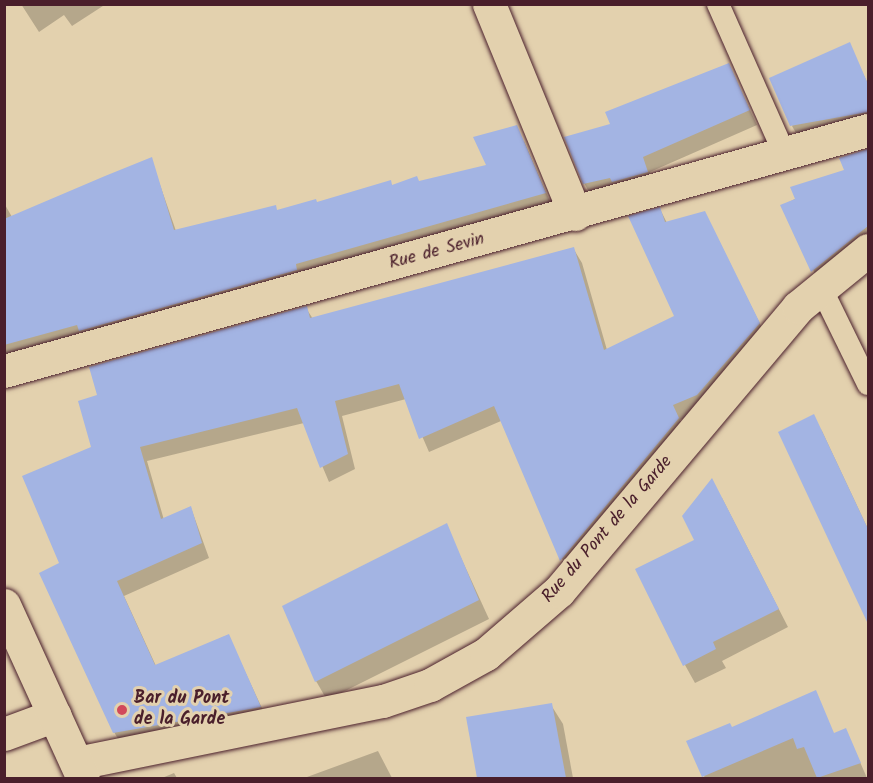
<!DOCTYPE html>
<style>
body{margin:0}
#map{position:relative;width:873px;height:783px;overflow:hidden;background:#e3d1ae;font-family:Kalam,sans-serif}
div>[style]{position:absolute}
.shadow>*{inset:0;background:#0003}
.building>*{inset:0;background:#a3b4e3}
.roads{filter:drop-shadow(0 0 2px #4a1f2b) drop-shadow(0 0 2px #4a1f2b)}
.lane>*{height:22px;margin:-11px;padding:0 11px;transform-origin:11px;border-radius:11px;background:#e3d1ae}
.street>*{height:33px;margin:-16.5px;padding:0 16.5px;transform-origin:16.5px;border-radius:16.5px;background:#e3d1ae}
.primary>*{height:33px;margin:-16.5px;padding:0 16.5px;transform-origin:16.5px;border-radius:16.5px;background:#e3d1ae}
.dots>*{width:16px;height:16px;translate:-50% -50%;box-sizing:border-box;border:3px solid #e3d1ae;border-radius:50%}
span{translate:-50% -50%;white-space:nowrap;text-align:center;line-height:1.15;-webkit-text-stroke:6px #e3d1ae;paint-order:stroke}
.street-label{font-size:18px;color:#4a1f2b}
.poi-label{font-size:18px;color:#4a1f2b;font-weight:700}
.left{translate:0 -50%;text-align:left}
.frame{position:absolute;inset:0;border:6px solid #4a1f2b;pointer-events:none}
</style>
<div id="map">
<div class="shadow">
<div style="clip-path:polygon(21px 4px,106px 4px,72px 26px,64px 15px,39px 32px)"></div>
<div style="clip-path:polygon(849px 44px,868px 84px,868px 127px,800px 140px,792px 126px)"></div>
<div style="clip-path:polygon(729px 65px,757px 125px,650px 172px,655px 186px,592px 197px,584px 183px,612px 125px)"></div>
<div style="clip-path:polygon(524px 141px,552px 206px,4px 361px,4px 203px,12px 217px,151px 159px,176px 231px,317px 204px,390px 182px,393px 187px,419px 183px,488px 166px)"></div>
<div style="clip-path:polygon(868px 149px,868px 244px,820px 284px,782px 206px,846px 171px,841px 159px)"></div>
<div style="clip-path:polygon(660px 209px,667px 223px,712px 227px,767px 338px,705px 410px,680px 420px,686px 434px,569px 574px,501px 421px,429px 452px,406px 399px,342px 416px,355px 469px,329px 482px,304px 423px,147px 461px,164px 520px,191px 508px,209px 558px,124px 596px,156px 666px,228px 635px,268px 721px,123px 747px,114px 732px,61px 564px,93px 448px,99px 396px,306px 308px,313px 319px,573px 248px,582px 263px,607px 350px,676px 316px)"></div>
<div style="clip-path:polygon(821px 429px,868px 529px,868px 601px,862px 604px)"></div>
<div style="clip-path:polygon(722px 498px,788px 627px,722px 661px,726px 668px,695px 683px,685px 665px,696px 540px)"></div>
<div style="clip-path:polygon(446px 525px,489px 619px,327px 700px,316px 681px)"></div>
<div style="clip-path:polygon(551px 705px,563px 724px,573px 778px,478px 778px,468px 718px)"></div>
<div style="clip-path:polygon(732px 728px,849px 737px,867px 778px,705px 778px,688px 742px)"></div>
<div style="clip-path:polygon(378px 751px,392px 778px,307px 777px)"></div>
<div style="clip-path:polygon(174px 773px,177px 778px,162px 778px)"></div>
</div>
<div class="building">
<div style="clip-path:polygon(850px 42px,868px 84px,868px 112px,790px 126px,769px 78px)"></div>
<div style="clip-path:polygon(729px 63px,750px 110px,643px 157px,648px 172px,612px 182px,610px 178px,583px 184px,564px 137px,610px 124px,605px 112px)"></div>
<div style="clip-path:polygon(517px 125px,546px 193px,296px 264px,297px 270px,79px 331px,77px 325px,4px 345px,4px 219px,105px 176px,152px 157px,174px 230px,276px 205px,277px 210px,316px 199px,317px 202px,391px 180px,392px 185px,417px 176px,419px 181px,486px 165px,473px 137px)"></div>
<div style="clip-path:polygon(868px 149px,868px 226px,811px 272px,780px 205px,795px 199px,790px 187px,844px 170px,839px 158px)"></div>
<div style="clip-path:polygon(660px 207px,665px 222px,705px 211px,760px 323px,697px 395px,673px 405px,679px 418px,560px 561px,494px 406px,419px 439px,399px 384px,335px 401px,348px 454px,320px 468px,297px 408px,140px 447px,161px 519px,191px 506px,202px 543px,117px 581px,155px 665px,229px 634px,261px 707px,113px 733px,39px 573px,59px 563px,22px 476px,91px 447px,78px 401px,97px 395px,89px 367px,307px 306px,310px 318px,574px 247px,604px 350px,674px 316px,628px 216px)"></div>
<div style="clip-path:polygon(814px 414px,868px 529px,868px 624px,778px 432px)"></div>
<div style="clip-path:polygon(712px 478px,779px 609px,713px 642px,716px 649px,683px 666px,635px 569px,694px 540px,682px 516px)"></div>
<div style="clip-path:polygon(447px 523px,479px 600px,315px 682px,282px 606px)"></div>
<div style="clip-path:polygon(816px 690px,834px 733px,846px 728px,861px 763px,817px 778px,804px 747px,797px 749px,793px 738px,702px 777px,686px 741px,730px 723px,732px 727px)"></div>
<div style="clip-path:polygon(552px 703px,566px 778px,477px 778px,466px 717px)"></div>
</div>
<div class="roads">
<div class="lane">
<div style="left:718px;top:4px;width:163px;rotate:66.1deg"></div>
<div style="left:821px;top:288px;width:107px;rotate:63.9deg"></div>
</div>
<div class="street">
<div style="left:489px;top:4px;width:227px;rotate:67.7deg"></div>
<div style="left:4px;top:371px;width:897px;rotate:-15.59deg"></div>
<div style="left:4px;top:734px;width:54px;rotate:-20.4deg"></div>
<div style="left:77px;top:763px;width:312px;rotate:-11.5deg"></div>
<div style="left:383px;top:701px;width:50px;rotate:-18.8deg"></div>
<div style="left:430px;top:685px;width:64px;rotate:-29deg"></div>
<div style="left:486px;top:654px;width:96px;rotate:-40.8deg"></div>
<div style="left:559px;top:591px;width:371px;rotate:-49.9deg"></div>
<div style="left:798px;top:307px;width:90px;rotate:-39.2deg"></div>
</div>
<div class="primary">
<div style="left:4px;top:605px;width:190px;rotate:65.5deg"></div>
</div>
</div>
<div class="dots">
<div style="left:122px;top:710px;background:#d1495b"></div>
</div>
<div class="street-label">
<span style="left:437px;top:252px;rotate:-15deg">Rue de Sevin</span>
<span style="left:608px;top:530px;rotate:-49deg">Rue du Pont de la Garde</span>
</div>
<div class="poi-label">
<span class="left" style="left:134px;top:710px">Bar du Pont<br>de la Garde</span>
</div>
<div class="frame"></div>
</div>
